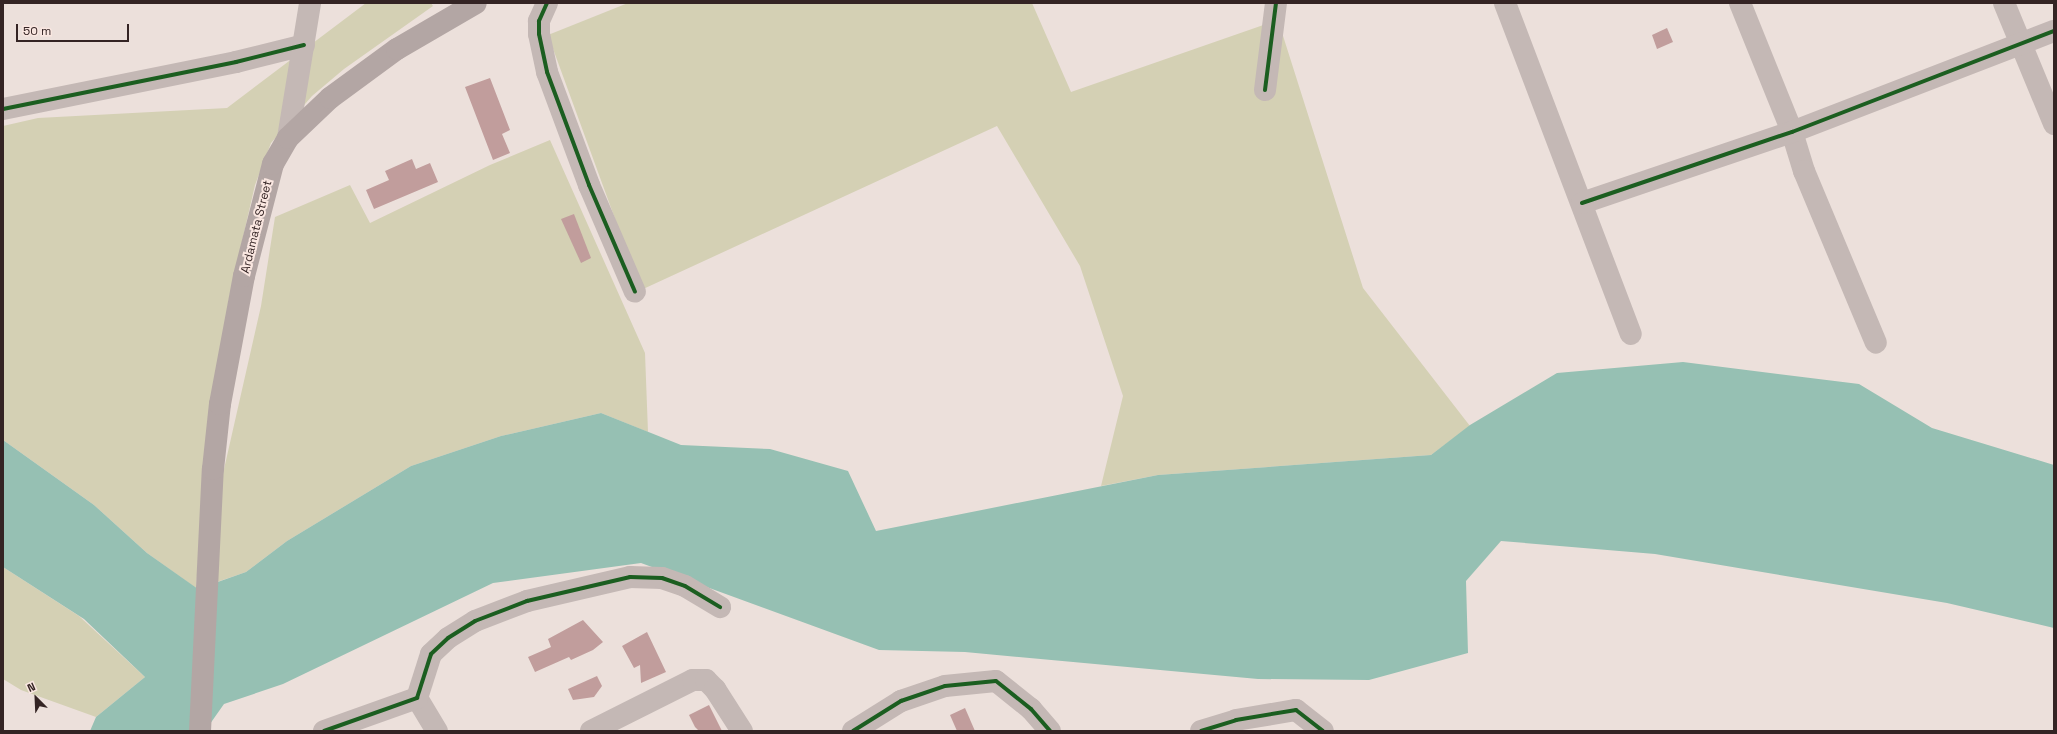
<!DOCTYPE html>
<style>
body{margin:0}
#map{position:relative;width:2057px;height:734px;overflow:hidden;background:#ece0db;font-family:"Space Grotesk",sans-serif}
div>[style]{position:absolute}
.green>*{inset:0;background:#d4d0b4}
.water>*{inset:0;background:#96c0b3}
.building>*{inset:0;background:#c19d9c}
.minor>*{height:22px;margin:-11px;padding:0 11px;transform-origin:11px;border-radius:11px;background:#c4b8b5}
.major>*{height:22px;margin:-11px;padding:0 11px;transform-origin:11px;border-radius:11px;background:#b3a6a4}
.cycleway>*{height:4px;margin:-2px;padding:0 2px;transform-origin:2px;border-radius:2px;background:#1b5e20}
span{translate:-50% -50%;white-space:nowrap;text-align:center;line-height:1.15;-webkit-text-stroke:4px #fae7e1;paint-order:stroke}
.street-label{font-size:12px;color:#342424}
.frame{position:absolute;inset:0;border:4px solid #342424;pointer-events:none}
.north{position:absolute;left:16px;top:678px;width:40px;height:40px;-webkit-text-stroke:3px #fae7e1;paint-order:stroke;rotate:336deg;font-size:11px;font-weight:700;line-height:16px;text-align:center;color:#342424}
.north::after{content:'';display:block;margin:auto;width:14px;height:18px;background:#342424;clip-path:polygon(50% 0,100% 100%,50% 72%,0 100%)}
.scale{position:absolute;left:16px;top:24px;width:113px;height:18px;box-sizing:border-box;border:2px solid #342424;border-top:0;padding-left:5px;font-size:12px;line-height:14px;white-space:nowrap;color:#342424;-webkit-text-stroke:3px #fae7e1;paint-order:stroke}
</style>
<div id="map">
<div class="green">
<div style="clip-path:polygon(366px 3px,431px 3px,433px 6px,344px 69px,312px 96px,271px 143px,255px 185px,229px 298px,208px 434px,196px 588px,147px 553px,94px 505px,3px 440px,3px 126px,38px 118px,227px 108px)"></div>
<div style="clip-path:polygon(628px 3px,1032px 3px,1071px 92px,1278px 20px,1363px 288px,1470px 426px,1431px 455px,1158px 475px,1101px 486px,1123px 396px,1080px 266px,997px 126px,641px 290px,548px 35px)"></div>
<div style="clip-path:polygon(550px 140px,645px 353px,648px 432px,601px 413px,501px 436px,411px 466px,287px 541px,246px 572px,217px 582px,222px 478px,261px 306px,275px 217px,350px 185px,370px 223px,490px 165px)"></div>
<div style="clip-path:polygon(3px 567px,79px 616px,145px 677px,96px 717px,21px 690px,3px 679px)"></div>
</div>
<div class="water">
<div style="clip-path:polygon(1683px 362px,1859px 384px,1932px 428px,2054px 465px,2054px 628px,1947px 603px,1655px 554px,1501px 541px,1466px 581px,1468px 653px,1369px 680px,1258px 679px,965px 652px,879px 650px,641px 563px,493px 583px,283px 684px,224px 704px,205px 731px,90px 731px,96px 717px,145px 677px,84px 619px,3px 567px,3px 440px,94px 505px,147px 553px,198px 589px,246px 572px,287px 541px,411px 466px,501px 436px,601px 413px,681px 445px,770px 449px,848px 471px,876px 531px,1158px 475px,1431px 455px,1470px 425px,1557px 373px)"></div>
</div>
<div class="building">
<div style="clip-path:polygon(1667px 28px,1673px 42px,1657px 49px,1652px 35px)"></div>
<div style="clip-path:polygon(490px 78px,510px 130px,502px 134px,510px 153px,493px 160px,465px 87px)"></div>
<div style="clip-path:polygon(412px 159px,416px 169px,430px 163px,438px 182px,374px 209px,366px 190px,389px 180px,385px 171px)"></div>
<div style="clip-path:polygon(574px 214px,591px 258px,581px 263px,561px 219px)"></div>
<div style="clip-path:polygon(583px 620px,603px 642px,593px 650px,571px 660px,569px 657px,535px 672px,528px 657px,551px 647px,548px 639px)"></div>
<div style="clip-path:polygon(647px 632px,666px 672px,641px 683px,640px 665px,634px 668px,622px 646px)"></div>
<div style="clip-path:polygon(597px 676px,602px 686px,594px 697px,573px 700px,568px 689px)"></div>
<div style="clip-path:polygon(709px 705px,722px 731px,699px 731px,695px 727px,689px 715px)"></div>
<div style="clip-path:polygon(965px 708px,975px 731px,957px 731px,950px 715px)"></div>
</div>
<div class="minor">
<div style="left:547px;top:3px;width:20px;rotate:114deg"></div>
<div style="left:539px;top:21px;width:13px;rotate:90deg"></div>
<div style="left:539px;top:34px;width:39px;rotate:78deg"></div>
<div style="left:547px;top:72px;width:121px;rotate:69.6deg"></div>
<div style="left:589px;top:185px;width:116px;rotate:66.7deg"></div>
<div style="left:1505px;top:3px;width:354px;rotate:69.2deg"></div>
<div style="left:1740px;top:3px;width:139px;rotate:68deg"></div>
<div style="left:1792px;top:132px;width:41px;rotate:72.9deg"></div>
<div style="left:1804px;top:171px;width:186px;rotate:67.3deg"></div>
<div style="left:2004px;top:3px;width:131px;rotate:67.5deg"></div>
<div style="left:1265px;top:90px;width:88px;rotate:-82.8deg"></div>
<div style="left:3px;top:109px;width:238px;rotate:-11.4deg"></div>
<div style="left:236px;top:62px;width:70px;rotate:-14deg"></div>
<div style="left:288px;top:138px;width:137px;rotate:-80.7deg"></div>
<div style="left:1582px;top:203px;width:222px;rotate:-18.7deg"></div>
<div style="left:1792px;top:132px;width:281px;rotate:-21.1deg"></div>
<div style="left:417px;top:698px;width:39px;rotate:59deg"></div>
<div style="left:324px;top:731px;width:99px;rotate:-19.5deg"></div>
<div style="left:417px;top:698px;width:46px;rotate:-72.3deg"></div>
<div style="left:431px;top:654px;width:23px;rotate:-43deg"></div>
<div style="left:448px;top:638px;width:32px;rotate:-32deg"></div>
<div style="left:475px;top:621px;width:56px;rotate:-21deg"></div>
<div style="left:527px;top:601px;width:106px;rotate:-13.1deg"></div>
<div style="left:630px;top:577px;width:32px;rotate:2deg"></div>
<div style="left:662px;top:578px;width:24px;rotate:19deg"></div>
<div style="left:685px;top:586px;width:41px;rotate:31deg"></div>
<div style="left:591px;top:731px;width:114px;rotate:-26.6deg"></div>
<div style="left:693px;top:680px;width:13px"></div>
<div style="left:706px;top:680px;width:13px;rotate:45deg"></div>
<div style="left:715px;top:689px;width:50px;rotate:57.3deg"></div>
<div style="left:853px;top:731px;width:57px;rotate:-32deg"></div>
<div style="left:901px;top:701px;width:46px;rotate:-18.8deg"></div>
<div style="left:945px;top:686px;width:51px;rotate:-5.6deg"></div>
<div style="left:996px;top:681px;width:45px;rotate:38.7deg"></div>
<div style="left:1031px;top:709px;width:29px;rotate:49deg"></div>
<div style="left:1201px;top:731px;width:37px;rotate:-17deg"></div>
<div style="left:1236px;top:720px;width:61px;rotate:-9.5deg"></div>
<div style="left:1296px;top:710px;width:34px;rotate:38deg"></div>
</div>
<div class="major">
<div style="left:200px;top:731px;width:262px;rotate:-87.2deg"></div>
<div style="left:213px;top:469px;width:65px;rotate:-83.9deg"></div>
<div style="left:220px;top:404px;width:130px;rotate:-79.4deg"></div>
<div style="left:244px;top:276px;width:116px;rotate:-75.5deg"></div>
<div style="left:273px;top:164px;width:30px;rotate:-60deg"></div>
<div style="left:288px;top:138px;width:58px;rotate:-43.6deg"></div>
<div style="left:330px;top:98px;width:83px;rotate:-36.2deg"></div>
<div style="left:397px;top:49px;width:91px;rotate:-30.2deg"></div>
</div>
<div class="cycleway">
<div style="left:547px;top:3px;width:20px;rotate:114deg"></div>
<div style="left:539px;top:21px;width:13px;rotate:90deg"></div>
<div style="left:539px;top:34px;width:39px;rotate:78deg"></div>
<div style="left:547px;top:72px;width:121px;rotate:69.6deg"></div>
<div style="left:589px;top:185px;width:116px;rotate:66.7deg"></div>
<div style="left:1265px;top:90px;width:88px;rotate:-82.8deg"></div>
<div style="left:3px;top:109px;width:238px;rotate:-11.4deg"></div>
<div style="left:236px;top:62px;width:70px;rotate:-14deg"></div>
<div style="left:1582px;top:203px;width:222px;rotate:-18.7deg"></div>
<div style="left:1792px;top:132px;width:281px;rotate:-21.1deg"></div>
<div style="left:324px;top:731px;width:99px;rotate:-19.5deg"></div>
<div style="left:417px;top:698px;width:46px;rotate:-72.3deg"></div>
<div style="left:431px;top:654px;width:23px;rotate:-43deg"></div>
<div style="left:448px;top:638px;width:32px;rotate:-32deg"></div>
<div style="left:475px;top:621px;width:56px;rotate:-21deg"></div>
<div style="left:527px;top:601px;width:106px;rotate:-13.1deg"></div>
<div style="left:630px;top:577px;width:32px;rotate:2deg"></div>
<div style="left:662px;top:578px;width:24px;rotate:19deg"></div>
<div style="left:685px;top:586px;width:41px;rotate:31deg"></div>
<div style="left:853px;top:731px;width:57px;rotate:-32deg"></div>
<div style="left:901px;top:701px;width:46px;rotate:-18.8deg"></div>
<div style="left:945px;top:686px;width:51px;rotate:-5.6deg"></div>
<div style="left:996px;top:681px;width:45px;rotate:38.7deg"></div>
<div style="left:1031px;top:709px;width:29px;rotate:49deg"></div>
<div style="left:1201px;top:731px;width:37px;rotate:-17deg"></div>
<div style="left:1236px;top:720px;width:61px;rotate:-9.5deg"></div>
<div style="left:1296px;top:710px;width:34px;rotate:38deg"></div>
</div>
<div class="street-label">
<span style="left:257px;top:227px;rotate:-76deg">Ardamata Street</span>
</div>
<div class="frame"></div>
<div class="north">N</div>
<div class="scale">50 m</div>
</div>
